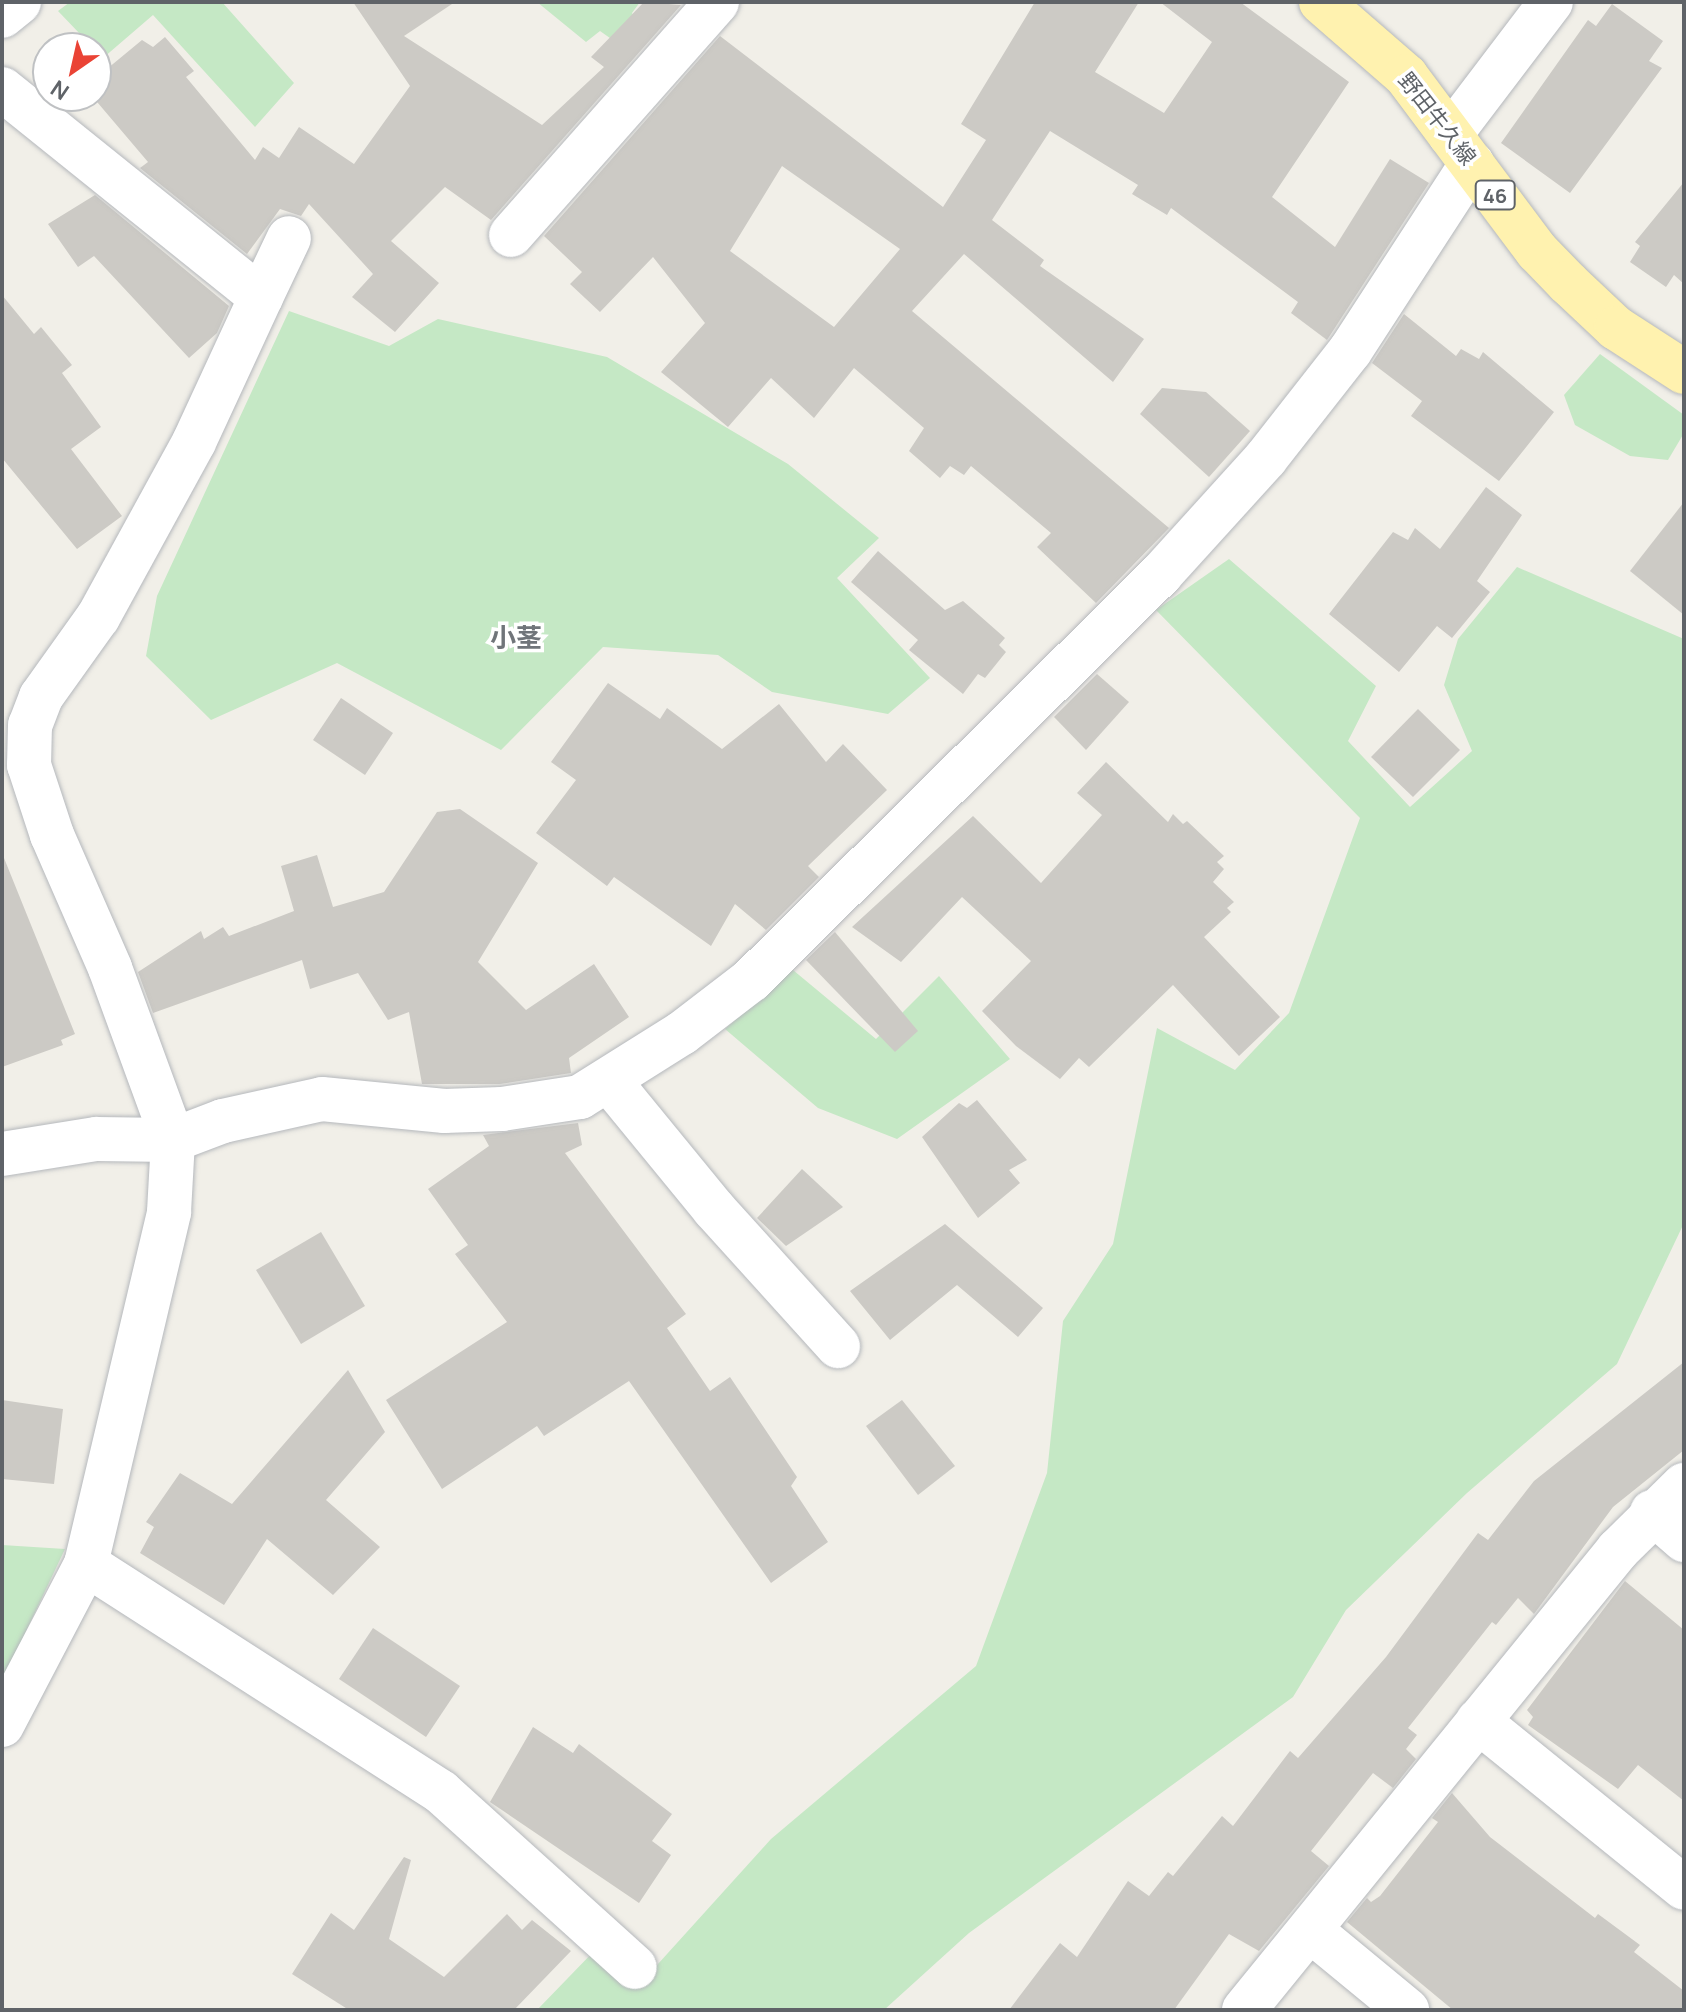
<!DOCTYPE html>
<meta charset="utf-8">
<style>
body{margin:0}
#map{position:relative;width:1686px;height:2012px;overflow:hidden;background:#f1efe8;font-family:Manrope,"Noto Sans JP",sans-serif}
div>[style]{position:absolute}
.green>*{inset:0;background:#c5e8c5}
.building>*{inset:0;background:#cccac5}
.roads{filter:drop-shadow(0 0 2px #b5b8bc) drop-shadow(0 0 2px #b5b8bc)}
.minor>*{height:44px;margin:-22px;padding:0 22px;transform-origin:22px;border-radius:22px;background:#fff}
.major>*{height:44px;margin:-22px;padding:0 22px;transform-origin:22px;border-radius:22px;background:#fff2af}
span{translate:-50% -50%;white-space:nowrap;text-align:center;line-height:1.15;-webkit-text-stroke:7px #fff;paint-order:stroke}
.shield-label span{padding:2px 6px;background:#fff;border:2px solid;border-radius:6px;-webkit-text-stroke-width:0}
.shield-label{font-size:20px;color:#5f6368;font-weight:700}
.street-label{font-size:22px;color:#5f6368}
.quarter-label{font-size:26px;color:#70757a;font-weight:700}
.frame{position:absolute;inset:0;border:4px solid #5f6368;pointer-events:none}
.north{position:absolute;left:32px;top:32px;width:80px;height:80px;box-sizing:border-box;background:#fff;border:2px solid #bfc1c3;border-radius:50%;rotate:214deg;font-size:22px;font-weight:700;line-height:32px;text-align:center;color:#5f6368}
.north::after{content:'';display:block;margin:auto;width:28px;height:36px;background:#ea4335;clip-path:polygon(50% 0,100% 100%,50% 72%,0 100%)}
</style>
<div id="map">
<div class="green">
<div style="clip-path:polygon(70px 2px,222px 2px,294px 83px,255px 127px,153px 15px,103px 58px,58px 11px)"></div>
<div style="clip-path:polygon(537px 2px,640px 2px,632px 13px,636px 21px,617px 43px,600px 31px,586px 42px)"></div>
<div style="clip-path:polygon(289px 311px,389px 346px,438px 319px,607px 357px,788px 464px,879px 538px,837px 578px,930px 678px,888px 714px,772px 692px,718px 655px,603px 647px,501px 750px,337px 663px,211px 720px,146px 656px,157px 596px)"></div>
<div style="clip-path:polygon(1600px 354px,1684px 415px,1684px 433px,1668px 460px,1630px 456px,1575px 425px,1564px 395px)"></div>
<div style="clip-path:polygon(1229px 559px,1376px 686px,1348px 741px,1410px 807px,1472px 751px,1444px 685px,1458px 639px,1517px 567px,1684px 639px,1684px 1223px,1617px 1364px,1467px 1493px,1346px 1610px,1293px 1697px,969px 1933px,884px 2010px,537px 2010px,597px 1948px,639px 1985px,771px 1839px,976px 1666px,1047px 1473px,1063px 1321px,1113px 1244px,1157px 1028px,1235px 1070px,1289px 1013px,1360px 818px,1156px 610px)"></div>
<div style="clip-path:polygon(793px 970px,876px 1039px,939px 976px,1010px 1059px,897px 1139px,818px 1108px,725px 1029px)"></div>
<div style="clip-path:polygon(2px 1545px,65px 1549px,2px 1682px)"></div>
</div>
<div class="building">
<div style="clip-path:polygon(353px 2px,455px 2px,404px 36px,542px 125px,604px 67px,591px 57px,644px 2px,681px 5px,491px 220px,445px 187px,391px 241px,439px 283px,395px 332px,352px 297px,373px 274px,309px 204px,301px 216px,280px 209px,247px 254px,140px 168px,148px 162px,92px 96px,96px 78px,142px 40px,153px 47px,165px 37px,194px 71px,186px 77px,255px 160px,263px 147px,279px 158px,299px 127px,354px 164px,410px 86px)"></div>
<div style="clip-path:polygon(evenodd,1035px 2px,1139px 2px,1095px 72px,1164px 113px,1212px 42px,1160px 2px,1240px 2px,1349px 82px,1272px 197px,1335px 247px,1390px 159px,1429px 183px,1327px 340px,1291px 313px,1298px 302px,1171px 208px,1167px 215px,1132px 194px,1138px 185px,1050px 131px,992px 220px,1044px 260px,1040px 266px,1144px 339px,1113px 382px,964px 254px,912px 311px,1169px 528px,1096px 603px,1037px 547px,1051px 533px,971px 466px,964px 475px,950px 466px,940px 478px,909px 451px,924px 428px,854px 368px,814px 418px,771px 378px,728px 427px,661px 372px,705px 323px,653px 257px,600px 312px,570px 284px,582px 272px,544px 236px,720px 36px,943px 207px,986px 140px,961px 124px,1035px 2px,782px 166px,900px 249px,834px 327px,730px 251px,782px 166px)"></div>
<div style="clip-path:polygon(1612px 4px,1663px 41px,1649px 61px,1662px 68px,1570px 193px,1501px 143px,1588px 20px,1596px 26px)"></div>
<div style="clip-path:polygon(1684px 182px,1684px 284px,1674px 275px,1666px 287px,1630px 262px,1640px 246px,1635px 242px)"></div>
<div style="clip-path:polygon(95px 195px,229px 306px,217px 333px,189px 358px,94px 256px,78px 267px,48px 224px)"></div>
<div style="clip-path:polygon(2px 295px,34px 334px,41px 327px,72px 365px,62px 373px,101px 427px,71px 449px,122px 516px,77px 549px,2px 458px)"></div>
<div style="clip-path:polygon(1404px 314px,1456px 356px,1461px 349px,1479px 359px,1483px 352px,1554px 412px,1499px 481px,1411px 416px,1422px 401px,1372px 363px)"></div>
<div style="clip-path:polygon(1162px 388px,1206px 392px,1250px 431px,1209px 477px,1140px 414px)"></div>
<div style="clip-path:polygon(1486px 487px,1522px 515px,1477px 581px,1490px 592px,1452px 638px,1437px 626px,1399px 672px,1329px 614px,1393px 532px,1408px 540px,1415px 528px,1440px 549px)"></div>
<div style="clip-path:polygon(1684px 502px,1684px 615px,1630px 571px)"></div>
<div style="clip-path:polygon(878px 551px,945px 610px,963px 601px,1005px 638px,999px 645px,1006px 652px,985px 678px,978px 674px,963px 694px,909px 650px,918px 640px,851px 582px)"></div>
<div style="clip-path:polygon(1097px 674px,1129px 702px,1086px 750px,1054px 717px)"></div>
<div style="clip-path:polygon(608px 683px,660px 719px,667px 708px,722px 749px,779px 704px,826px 762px,843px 744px,887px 790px,808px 866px,819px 877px,766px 930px,735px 904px,711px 946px,614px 877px,607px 886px,536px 833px,576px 780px,551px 762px)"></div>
<div style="clip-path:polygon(341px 698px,393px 733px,365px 775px,313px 740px)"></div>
<div style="clip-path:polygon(1418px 709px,1460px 750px,1413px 797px,1371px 757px)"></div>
<div style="clip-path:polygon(1106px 762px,1168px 822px,1173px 814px,1183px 824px,1187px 821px,1224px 856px,1217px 862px,1224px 869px,1213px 882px,1234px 902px,1227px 908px,1231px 912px,1204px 937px,1280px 1017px,1239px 1056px,1173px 985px,1089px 1067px,1079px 1058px,1060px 1079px,1016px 1046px,982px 1011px,1031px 961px,962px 897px,901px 962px,852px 927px,973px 816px,1041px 883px,1102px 815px,1077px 793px)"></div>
<div style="clip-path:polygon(460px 809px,538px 863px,478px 962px,526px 1010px,594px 964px,629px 1017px,569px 1058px,571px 1073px,500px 1084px,422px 1084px,409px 1012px,388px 1020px,358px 973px,310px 989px,302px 960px,153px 1013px,138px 972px,201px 931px,204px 939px,223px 927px,229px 936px,294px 911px,281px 866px,317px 855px,333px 907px,384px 892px,437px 812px)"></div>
<div style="clip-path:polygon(4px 858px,75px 1034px,61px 1040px,63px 1045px,2px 1067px)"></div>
<div style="clip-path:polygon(835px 932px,918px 1031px,895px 1052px,806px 960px)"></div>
<div style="clip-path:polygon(977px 1100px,1027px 1160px,1009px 1170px,1020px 1183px,978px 1218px,922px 1137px,959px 1103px,967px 1108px)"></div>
<div style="clip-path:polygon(578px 1123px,582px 1145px,565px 1153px,686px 1314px,667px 1328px,710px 1391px,730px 1377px,797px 1477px,791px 1486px,828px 1542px,771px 1583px,629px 1381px,544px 1436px,537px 1426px,442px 1489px,386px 1400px,507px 1322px,455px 1254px,468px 1245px,428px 1189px,489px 1146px,483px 1135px)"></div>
<div style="clip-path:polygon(802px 1169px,843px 1207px,786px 1246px,757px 1218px)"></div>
<div style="clip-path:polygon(945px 1224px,1043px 1308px,1018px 1337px,957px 1285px,890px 1340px,850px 1291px)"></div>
<div style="clip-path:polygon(321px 1232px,365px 1306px,301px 1344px,256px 1270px)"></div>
<div style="clip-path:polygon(1684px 1362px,1684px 1450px,1613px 1507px,1534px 1614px,1518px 1598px,1496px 1625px,1492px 1622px,1408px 1728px,1417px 1735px,1406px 1749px,1416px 1759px,1393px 1788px,1373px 1773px,1311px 1851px,1329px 1866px,1259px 1951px,1229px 1934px,1174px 2010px,1009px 2010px,1060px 1943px,1077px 1957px,1128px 1881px,1149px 1896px,1168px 1872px,1173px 1876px,1222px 1816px,1233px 1826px,1290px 1751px,1298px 1758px,1386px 1657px,1478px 1533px,1488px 1540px,1534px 1481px)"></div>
<div style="clip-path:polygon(348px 1370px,385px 1432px,326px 1500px,380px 1547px,333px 1595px,267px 1539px,224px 1605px,140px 1553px,154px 1527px,146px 1522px,180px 1473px,232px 1504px)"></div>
<div style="clip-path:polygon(2px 1400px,63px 1409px,54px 1484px,2px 1479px)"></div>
<div style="clip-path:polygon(902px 1400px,955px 1466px,918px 1495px,866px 1426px)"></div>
<div style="clip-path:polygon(1625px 1581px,1684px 1630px,1684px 1801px,1638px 1765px,1618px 1789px,1528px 1725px,1533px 1717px,1527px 1710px)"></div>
<div style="clip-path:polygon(373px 1628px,460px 1686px,426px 1737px,339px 1679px)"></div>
<div style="clip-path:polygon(533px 1727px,573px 1753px,579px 1744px,672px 1814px,652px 1841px,671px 1855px,639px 1903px,490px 1802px)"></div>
<div style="clip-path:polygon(1452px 1793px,1490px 1837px,1595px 1918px,1598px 1914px,1640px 1945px,1634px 1952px,1684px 1991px,1684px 2010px,1453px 2010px,1353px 1927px,1347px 1922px,1367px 1898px,1371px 1902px,1380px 1896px,1438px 1822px,1432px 1818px)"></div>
<div style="clip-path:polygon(404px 1857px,411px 1860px,389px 1939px,444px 1977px,507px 1914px,522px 1930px,532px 1920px,571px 1951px,514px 2010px,349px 2010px,292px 1974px,331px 1913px,354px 1930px)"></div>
</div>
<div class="roads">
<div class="minor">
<div style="left:2px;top:16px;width:22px;rotate:-39deg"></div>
<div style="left:2px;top:89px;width:332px;rotate:38.8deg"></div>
<div style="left:261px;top:297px;width:160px;rotate:114.8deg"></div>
<div style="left:194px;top:442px;width:200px;rotate:118.7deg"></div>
<div style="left:98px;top:617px;width:98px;rotate:125.5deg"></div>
<div style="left:41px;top:697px;width:30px;rotate:111deg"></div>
<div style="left:30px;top:725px;width:40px;rotate:91.4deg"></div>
<div style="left:29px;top:765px;width:74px;rotate:71.8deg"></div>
<div style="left:52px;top:835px;width:145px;rotate:66.4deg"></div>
<div style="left:110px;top:968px;width:183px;rotate:69.9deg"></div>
<div style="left:173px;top:1140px;width:77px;rotate:-179.3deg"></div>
<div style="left:96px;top:1139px;width:95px;rotate:170.9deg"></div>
<div style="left:1450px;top:135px;width:167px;rotate:-52.8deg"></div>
<div style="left:511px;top:235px;width:311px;rotate:-48.5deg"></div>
<div style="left:261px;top:297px;width:65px;rotate:-64.6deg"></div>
<div style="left:610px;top:1082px;width:164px;rotate:50.7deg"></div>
<div style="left:714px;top:1209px;width:185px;rotate:47.9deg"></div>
<div style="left:1652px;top:1512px;width:43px;rotate:41.2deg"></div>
<div style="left:86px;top:1564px;width:422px;rotate:32.7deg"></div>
<div style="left:441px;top:1792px;width:261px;rotate:42.1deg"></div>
<div style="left:1478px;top:1721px;width:265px;rotate:39deg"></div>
<div style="left:2px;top:1725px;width:182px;rotate:-62.4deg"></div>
<div style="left:86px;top:1564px;width:362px;rotate:-76.7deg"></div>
<div style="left:169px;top:1212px;width:72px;rotate:-86.8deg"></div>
<div style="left:173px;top:1140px;width:53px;rotate:-20.8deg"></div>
<div style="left:223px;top:1121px;width:101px;rotate:-12.5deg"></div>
<div style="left:322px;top:1099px;width:123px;rotate:5.6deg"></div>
<div style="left:444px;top:1111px;width:58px;rotate:-2deg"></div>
<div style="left:502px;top:1109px;width:79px;rotate:-8.7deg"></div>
<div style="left:580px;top:1097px;width:120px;rotate:-32.1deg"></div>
<div style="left:682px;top:1033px;width:87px;rotate:-37.5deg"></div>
<div style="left:751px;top:980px;width:577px;rotate:-44.72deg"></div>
<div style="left:1161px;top:574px;width:156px;rotate:-47.8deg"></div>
<div style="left:1266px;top:458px;width:136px;rotate:-51.9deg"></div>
<div style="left:1350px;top:351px;width:224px;rotate:-57deg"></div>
<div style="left:1310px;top:1930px;width:126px;rotate:39.5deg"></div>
<div style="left:1244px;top:2010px;width:593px;rotate:-50.89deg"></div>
<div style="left:1618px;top:1550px;width:93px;rotate:-44.6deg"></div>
</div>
<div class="major">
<div style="left:1321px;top:2px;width:113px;rotate:41deg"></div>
<div style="left:1406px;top:76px;width:219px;rotate:53.2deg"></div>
<div style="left:1537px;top:251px;width:45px;rotate:45.9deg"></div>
<div style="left:1568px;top:283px;width:66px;rotate:43.2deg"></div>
<div style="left:1616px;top:328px;width:81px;rotate:32.9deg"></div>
</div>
</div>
<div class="shield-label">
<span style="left:1495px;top:195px">46</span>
</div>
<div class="street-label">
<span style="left:1437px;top:119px;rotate:52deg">野田牛久線</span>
</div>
<div class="quarter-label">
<span style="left:516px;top:638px">小茎</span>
</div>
<div class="frame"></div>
<div class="north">N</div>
</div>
